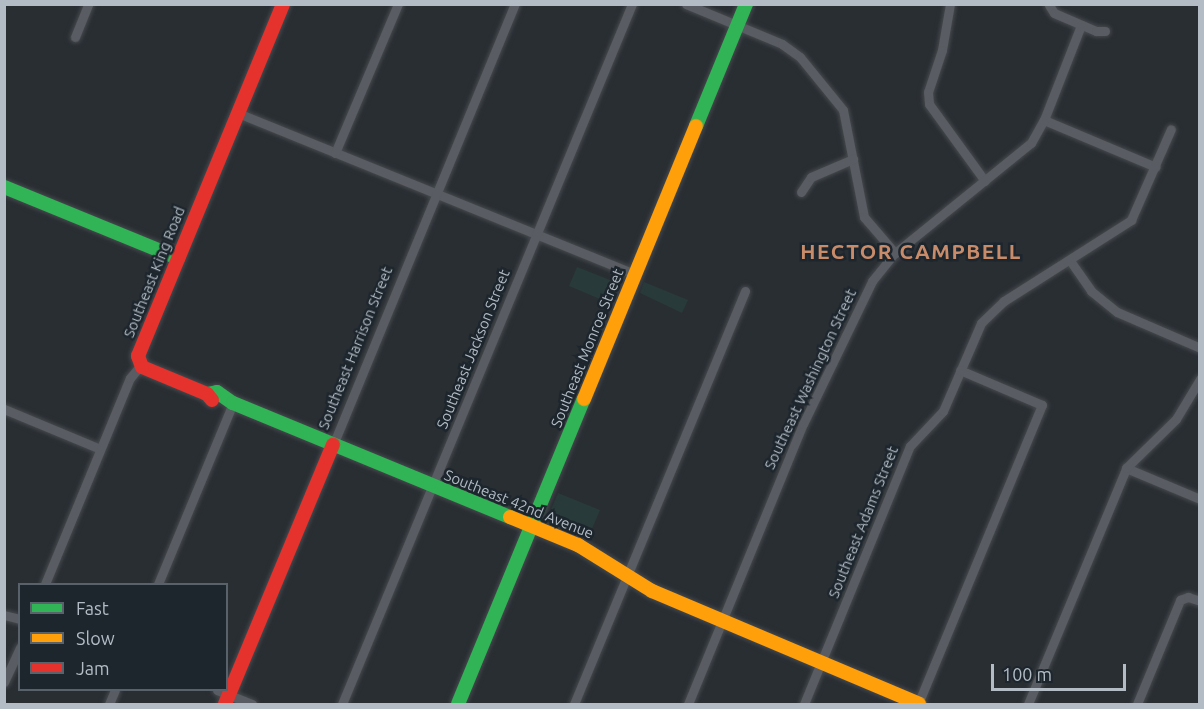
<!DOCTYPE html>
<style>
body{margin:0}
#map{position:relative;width:1204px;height:709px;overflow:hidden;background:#292e33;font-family:Ubuntu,sans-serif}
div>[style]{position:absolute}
.green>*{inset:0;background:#293a3a}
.roads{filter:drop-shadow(0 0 2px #464a4e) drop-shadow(0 0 2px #464a4e)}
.street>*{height:9px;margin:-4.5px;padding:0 4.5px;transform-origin:4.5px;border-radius:4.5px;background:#595c62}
.fast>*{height:14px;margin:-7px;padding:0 7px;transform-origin:7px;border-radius:7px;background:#30b455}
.slow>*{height:14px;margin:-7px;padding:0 7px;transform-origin:7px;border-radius:7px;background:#ff9f0a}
.jam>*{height:14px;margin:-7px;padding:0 7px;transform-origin:7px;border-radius:7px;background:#e5322d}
span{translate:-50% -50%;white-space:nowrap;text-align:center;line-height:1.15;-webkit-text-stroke:5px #1d252d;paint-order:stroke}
.street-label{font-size:15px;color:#b3bbc5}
.district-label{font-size:21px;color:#c98c6a;font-weight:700;letter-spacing:1.5px}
.frame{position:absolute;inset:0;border:6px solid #b3bbc5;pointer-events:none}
.legend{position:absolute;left:18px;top:583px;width:210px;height:108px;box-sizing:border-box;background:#1d252d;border:2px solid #59616a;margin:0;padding:8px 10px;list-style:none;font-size:18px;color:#b3bbc5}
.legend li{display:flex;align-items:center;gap:12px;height:30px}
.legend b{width:30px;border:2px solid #59616a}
.scale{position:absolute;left:991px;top:664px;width:135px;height:27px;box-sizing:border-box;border:3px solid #b3bbc5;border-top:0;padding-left:8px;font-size:18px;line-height:21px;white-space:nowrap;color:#b3bbc5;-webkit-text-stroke:4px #1d252d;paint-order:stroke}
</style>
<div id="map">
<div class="green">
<div style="clip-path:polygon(577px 267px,615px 282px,607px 302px,569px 286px)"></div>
<div style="clip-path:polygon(644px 282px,688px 300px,682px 313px,640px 293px)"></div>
<div style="clip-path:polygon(558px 493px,600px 510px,588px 538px,546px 521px)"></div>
</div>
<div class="roads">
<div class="street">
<div style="left:686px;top:4px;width:104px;rotate:22.6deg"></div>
<div style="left:782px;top:44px;width:22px;rotate:36deg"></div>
<div style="left:800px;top:57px;width:68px;rotate:50.9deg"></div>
<div style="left:843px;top:110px;width:109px;rotate:78.9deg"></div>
<div style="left:864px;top:217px;width:48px;rotate:49.3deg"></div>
<div style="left:950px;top:4px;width:47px;rotate:99.9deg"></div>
<div style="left:942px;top:50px;width:44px;rotate:108.4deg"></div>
<div style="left:928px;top:92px;width:12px;rotate:85deg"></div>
<div style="left:929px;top:104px;width:95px;rotate:54deg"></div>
<div style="left:1049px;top:5px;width:9px;rotate:58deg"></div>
<div style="left:1054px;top:13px;width:46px;rotate:23.2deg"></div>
<div style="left:1096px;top:31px;width:9px"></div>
<div style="left:75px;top:37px;width:35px;rotate:-68deg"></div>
<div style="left:238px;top:113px;width:428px;rotate:22.1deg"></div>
<div style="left:1044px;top:120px;width:121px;rotate:22.8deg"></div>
<div style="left:335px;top:153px;width:162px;rotate:-67.1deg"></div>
<div style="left:801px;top:192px;width:18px;rotate:-56deg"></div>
<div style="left:811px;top:177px;width:46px;rotate:-23.2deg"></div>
<div style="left:1071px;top:262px;width:35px;rotate:55deg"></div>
<div style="left:1091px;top:291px;width:33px;rotate:39deg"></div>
<div style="left:1117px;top:312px;width:90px;rotate:23.4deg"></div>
<div style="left:4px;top:409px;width:104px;rotate:22.6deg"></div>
<div style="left:333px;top:445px;width:477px;rotate:-67.6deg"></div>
<div style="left:1126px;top:468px;width:80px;rotate:22.7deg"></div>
<div style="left:45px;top:584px;width:223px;rotate:-67.6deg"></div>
<div style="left:130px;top:378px;width:16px;rotate:-50deg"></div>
<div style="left:158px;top:584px;width:196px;rotate:-67.5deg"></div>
<div style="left:4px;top:615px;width:16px;rotate:14deg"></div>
<div style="left:4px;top:682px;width:38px;rotate:-65deg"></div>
<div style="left:217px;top:690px;width:38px;rotate:22deg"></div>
<div style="left:109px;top:704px;width:15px;rotate:-67deg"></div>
<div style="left:342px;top:704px;width:758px;rotate:-67.5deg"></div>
<div style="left:574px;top:704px;width:447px;rotate:-67.5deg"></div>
<div style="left:688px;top:704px;width:303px;rotate:-67.7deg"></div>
<div style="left:803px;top:424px;width:159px;rotate:-64.2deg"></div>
<div style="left:872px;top:281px;width:36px;rotate:-51deg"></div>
<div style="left:895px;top:253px;width:175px;rotate:-39deg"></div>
<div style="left:1031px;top:143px;width:26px;rotate:-61deg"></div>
<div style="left:1044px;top:120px;width:102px;rotate:-68.7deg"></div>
<div style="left:804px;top:704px;width:279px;rotate:-67.7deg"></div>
<div style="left:910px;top:446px;width:48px;rotate:-46.7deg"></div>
<div style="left:943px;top:411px;width:96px;rotate:-66.6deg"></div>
<div style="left:981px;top:323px;width:32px;rotate:-44deg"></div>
<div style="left:1004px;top:301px;width:151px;rotate:-32.5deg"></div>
<div style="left:1131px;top:220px;width:99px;rotate:-66.3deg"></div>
<div style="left:918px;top:704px;width:324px;rotate:-67.5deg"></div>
<div style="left:1042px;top:405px;width:89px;rotate:-156.9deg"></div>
<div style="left:1028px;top:704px;width:256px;rotate:-67.4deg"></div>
<div style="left:1126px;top:468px;width:70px;rotate:-44.4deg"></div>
<div style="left:1176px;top:419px;width:47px;rotate:-59deg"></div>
<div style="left:1137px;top:704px;width:113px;rotate:-67.5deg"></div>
<div style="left:1180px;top:600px;width:9px;rotate:-21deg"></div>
<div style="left:1188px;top:597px;width:13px;rotate:18deg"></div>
</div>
<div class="fast">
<div style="left:696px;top:126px;width:132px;rotate:-67.7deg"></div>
<div style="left:4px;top:187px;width:188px;rotate:22.2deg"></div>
<div style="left:207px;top:394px;width:10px;rotate:-11deg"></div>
<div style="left:217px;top:392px;width:19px;rotate:35deg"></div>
<div style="left:233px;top:403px;width:300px;rotate:22.4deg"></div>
<div style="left:458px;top:704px;width:330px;rotate:-67.6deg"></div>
</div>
<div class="slow">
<div style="left:584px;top:399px;width:295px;rotate:-67.7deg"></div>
<div style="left:510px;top:517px;width:74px;rotate:22.4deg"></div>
<div style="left:578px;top:545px;width:87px;rotate:31.9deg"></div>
<div style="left:652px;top:591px;width:290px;rotate:22.9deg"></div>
</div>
<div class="jam">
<div style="left:212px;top:400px;width:8px;rotate:-130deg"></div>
<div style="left:207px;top:394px;width:70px;rotate:-157.4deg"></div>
<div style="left:142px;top:367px;width:12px;rotate:-110deg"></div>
<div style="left:138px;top:356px;width:381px;rotate:-67.6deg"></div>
<div style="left:225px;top:704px;width:281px;rotate:-67.4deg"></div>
</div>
</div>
<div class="street-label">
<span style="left:154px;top:272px;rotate:-68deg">Southeast King Road</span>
<span style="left:355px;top:348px;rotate:-68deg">Southeast Harrison Street</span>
<span style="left:587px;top:348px;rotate:-68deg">Southeast Monroe Street</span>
<span style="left:473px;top:349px;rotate:-68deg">Southeast Jackson Street</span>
<span style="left:810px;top:379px;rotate:-65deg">Southeast Washington Street</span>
<span style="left:519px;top:504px;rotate:22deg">Southeast 42nd Avenue</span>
<span style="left:863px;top:522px;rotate:-68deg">Southeast Adams Street</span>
</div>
<div class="district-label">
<span style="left:911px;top:251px">HECTOR CAMPBELL</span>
</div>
<div class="frame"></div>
<ul class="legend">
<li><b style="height:8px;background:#30b455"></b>Fast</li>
<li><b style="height:8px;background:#ff9f0a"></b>Slow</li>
<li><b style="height:8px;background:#e5322d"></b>Jam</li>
</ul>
<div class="scale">100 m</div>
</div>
